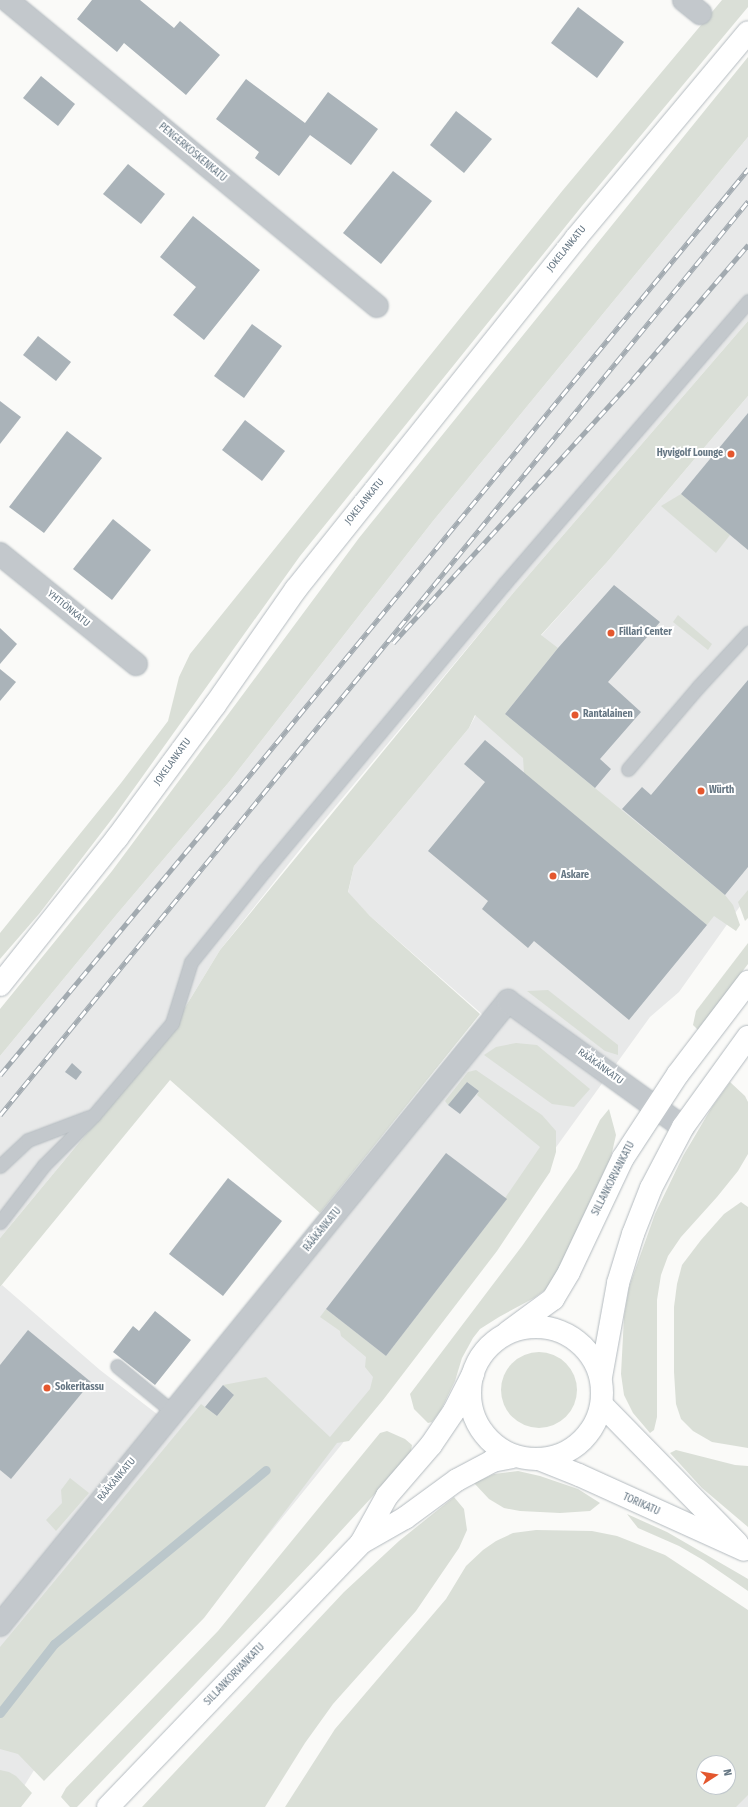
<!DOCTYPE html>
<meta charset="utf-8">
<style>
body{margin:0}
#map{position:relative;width:748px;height:1807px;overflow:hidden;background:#fafaf8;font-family:"Fira Sans Condensed",sans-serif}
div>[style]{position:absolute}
.built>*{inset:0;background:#e8e9e9}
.green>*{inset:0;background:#dadfd7}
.round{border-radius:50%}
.stream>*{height:9px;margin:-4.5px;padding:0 4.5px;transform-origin:4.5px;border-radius:4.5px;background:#bbc7cb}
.building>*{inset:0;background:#aab3b9}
.roads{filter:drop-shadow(0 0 1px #b3babf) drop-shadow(0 0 1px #b3babf)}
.lane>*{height:13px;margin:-6.5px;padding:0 6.5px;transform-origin:6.5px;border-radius:6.5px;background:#c3c8cc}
.street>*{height:22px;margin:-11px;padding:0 11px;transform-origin:11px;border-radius:11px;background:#c3c8cc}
.secondary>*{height:22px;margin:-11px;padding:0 11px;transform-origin:11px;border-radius:11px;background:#fff}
.secondary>.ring{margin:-11px;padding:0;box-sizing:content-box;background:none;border:22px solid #fff;border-radius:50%}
.rail>*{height:4.5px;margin-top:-2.25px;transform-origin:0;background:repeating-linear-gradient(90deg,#fff 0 9px,#a2aab0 0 18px);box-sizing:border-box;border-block:1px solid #a2aab0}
.dots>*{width:11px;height:11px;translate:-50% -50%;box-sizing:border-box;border:2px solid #fff;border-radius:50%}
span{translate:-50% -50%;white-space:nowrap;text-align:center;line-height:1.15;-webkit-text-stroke:4px #fff;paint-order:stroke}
.street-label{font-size:10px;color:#657683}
.poi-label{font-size:10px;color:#657683;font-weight:700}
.right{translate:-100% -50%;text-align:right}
.left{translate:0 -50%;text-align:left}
.north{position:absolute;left:696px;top:1755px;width:40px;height:40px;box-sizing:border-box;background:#fff;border:1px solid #c1c8cd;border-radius:50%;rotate:78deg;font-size:11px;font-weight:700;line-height:16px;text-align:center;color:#657683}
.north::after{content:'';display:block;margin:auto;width:14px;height:18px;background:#e4572e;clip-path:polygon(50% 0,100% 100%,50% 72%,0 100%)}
</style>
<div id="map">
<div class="built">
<div style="clip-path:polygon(748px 137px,748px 321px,514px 592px,310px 837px,220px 950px,175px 1024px,102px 1115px,0 1238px,0 1056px,117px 914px,229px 782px,433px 521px)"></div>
<div style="clip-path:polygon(748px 396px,748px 895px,679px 992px,650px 1017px,549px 1157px,461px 1288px,342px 1444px,213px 1603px,41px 1759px,11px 1807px,0 1807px,0 1287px,2px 1285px,100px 1370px,166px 1421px,491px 1022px,370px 916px,348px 893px,354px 866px,469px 728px,485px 698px,608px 561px)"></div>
<div style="clip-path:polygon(748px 1793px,748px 1807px,735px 1807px)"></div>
</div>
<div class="green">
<div style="clip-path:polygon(722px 0,748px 0,748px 7px,582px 206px,300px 556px,115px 815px,39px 914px,0 959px,0 933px,121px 783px,168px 721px,179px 677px,190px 654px,563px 190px)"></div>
<div style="clip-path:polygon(748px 57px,748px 137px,433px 521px,229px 782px,117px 914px,0 1056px,0 1009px,112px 871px,359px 538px)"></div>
<div style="clip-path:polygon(748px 321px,748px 396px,608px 561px,541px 635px,558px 648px,505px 714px,725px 895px,733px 905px,740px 925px,736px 931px,714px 916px,707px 925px,524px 773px,523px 758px,475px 715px,469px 728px,354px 866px,348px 892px,370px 916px,480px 1014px,320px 1213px,170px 1080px,0 1287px,0 1238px,102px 1115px,175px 1024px,220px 950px,514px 592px)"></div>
<div style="clip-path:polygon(681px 494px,730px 535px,716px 553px,661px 506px)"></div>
<div style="clip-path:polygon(678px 615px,712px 644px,708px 650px,673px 622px)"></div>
<div style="clip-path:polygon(748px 890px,748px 918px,745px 921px,738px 902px)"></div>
<div style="clip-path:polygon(748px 943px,748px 964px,698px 1030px,693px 1025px,696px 1011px)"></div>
<div style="clip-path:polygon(548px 990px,618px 1045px,618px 1055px,605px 1051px,527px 991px)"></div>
<div style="clip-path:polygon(516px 1043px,537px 1045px,590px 1089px,574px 1107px,552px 1104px,484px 1055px,496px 1047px)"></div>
<div style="clip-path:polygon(476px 1070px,542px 1115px,556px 1131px,556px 1152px,550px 1172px,497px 1251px,383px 1400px,349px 1441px,337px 1443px,204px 1618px,44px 1781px,18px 1754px,0 1749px,0 1647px,201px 1404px,217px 1416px,234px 1395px,223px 1385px,266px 1377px,330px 1437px,370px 1389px,373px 1377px,365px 1367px,366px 1357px,341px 1336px,340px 1331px,320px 1317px,326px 1309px,386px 1356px,506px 1200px,505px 1198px,540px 1147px,477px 1095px,479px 1091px,467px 1082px,448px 1105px,445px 1101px,468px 1072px)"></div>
<div style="clip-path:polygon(730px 1082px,745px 1096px,748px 1102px,748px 1154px,738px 1171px,717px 1197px,681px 1237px,668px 1256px,661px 1275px,657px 1300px,657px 1417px,654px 1430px,650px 1433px,633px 1413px,624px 1395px,621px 1374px,624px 1317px,629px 1287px,655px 1214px,683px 1156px,712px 1107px)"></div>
<div style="clip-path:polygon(609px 1109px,616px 1135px,611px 1157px,553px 1280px,545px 1290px,534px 1298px,499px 1317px,480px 1329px,473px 1338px,462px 1358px,455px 1381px,441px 1410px,432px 1422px,428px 1423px,414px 1409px,410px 1394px,522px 1246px,577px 1168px,600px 1120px)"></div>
<div style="clip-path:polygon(741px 1202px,748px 1207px,748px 1448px,712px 1442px,693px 1431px,681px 1419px,676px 1404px,674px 1372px,674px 1307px,677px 1284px,682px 1265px,701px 1240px,724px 1214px)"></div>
<div class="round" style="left:501px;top:1352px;width:76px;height:76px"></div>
<div style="clip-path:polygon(387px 1431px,405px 1439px,412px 1445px,411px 1451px,393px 1474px,317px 1557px,77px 1807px,70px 1807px,61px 1797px,66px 1788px,218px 1631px,380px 1433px)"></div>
<div style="clip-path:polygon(676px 1450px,735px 1465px,748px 1466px,748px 1527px,702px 1488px,670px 1453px)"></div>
<div style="clip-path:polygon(518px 1471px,540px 1476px,578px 1489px,600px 1503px,590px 1511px,560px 1513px,520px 1511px,504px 1508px,489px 1499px,474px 1483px,494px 1474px)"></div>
<div style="clip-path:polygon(70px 1478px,89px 1493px,56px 1531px,46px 1520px,62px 1503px,61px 1490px)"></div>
<div style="clip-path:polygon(454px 1497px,464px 1509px,467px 1530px,459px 1548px,416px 1611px,333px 1704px,305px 1743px,265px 1807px,142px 1807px,344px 1592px,399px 1541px)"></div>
<div style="clip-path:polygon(627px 1514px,667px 1532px,743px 1576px,748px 1579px,748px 1591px,703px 1560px,679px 1546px,638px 1528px)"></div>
<div style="clip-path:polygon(evenodd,536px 1530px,592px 1531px,617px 1536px,665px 1555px,748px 1610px,748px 1795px,736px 1807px,285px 1807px,335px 1729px,446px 1599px,466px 1566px,483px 1550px,496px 1541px,513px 1533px,536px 1530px,704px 1763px,728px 1763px,728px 1787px,704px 1787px,704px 1763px)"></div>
<div style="clip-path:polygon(0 1770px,9px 1772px,16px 1776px,32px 1793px,21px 1807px,0 1807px)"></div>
</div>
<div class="stream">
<div style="left:0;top:1713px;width:88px;rotate:-52deg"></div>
<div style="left:54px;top:1644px;width:274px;rotate:-39.4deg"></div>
</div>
<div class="building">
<div style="clip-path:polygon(92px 0,140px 0,174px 28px,180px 21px,220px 55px,186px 95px,124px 43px,117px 52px,77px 19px)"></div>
<div style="clip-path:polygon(578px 7px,624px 42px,597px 78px,551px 43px)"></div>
<div style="clip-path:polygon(41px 76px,75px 104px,58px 126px,23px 98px)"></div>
<div style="clip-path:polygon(246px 79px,305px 123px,328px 92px,378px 129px,351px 165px,310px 135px,279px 176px,255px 158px,259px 152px,216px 119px)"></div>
<div style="clip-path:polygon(456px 111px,492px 139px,464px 173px,430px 145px)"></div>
<div style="clip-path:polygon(128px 164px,165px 194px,141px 224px,103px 194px)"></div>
<div style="clip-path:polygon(393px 171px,432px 201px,381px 264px,343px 233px)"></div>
<div style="clip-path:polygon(193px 216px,260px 270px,204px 340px,173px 315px,196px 287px,160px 257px)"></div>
<div style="clip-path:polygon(252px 324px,282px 346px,244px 398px,214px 376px)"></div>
<div style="clip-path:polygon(38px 336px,71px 362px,56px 381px,23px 355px)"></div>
<div style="clip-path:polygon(0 401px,21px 417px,0 444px)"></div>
<div style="clip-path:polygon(748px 413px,748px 550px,681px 494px)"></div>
<div style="clip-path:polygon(245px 420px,285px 451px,262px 481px,222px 450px)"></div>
<div style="clip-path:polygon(67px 431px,102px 458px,44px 533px,9px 507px)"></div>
<div style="clip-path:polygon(113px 519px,151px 550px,112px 600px,73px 569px)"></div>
<div style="clip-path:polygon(614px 585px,660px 622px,608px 682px,641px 712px,600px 759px,611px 769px,595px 788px,505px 714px,558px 648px)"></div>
<div style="clip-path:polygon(0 628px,17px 644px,0 664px)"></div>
<div style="clip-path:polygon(0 669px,16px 682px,0 701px)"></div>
<div style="clip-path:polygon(748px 680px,748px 867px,725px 895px,622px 809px,642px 787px,651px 795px)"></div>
<div style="clip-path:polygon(485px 740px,707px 925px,629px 1020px,534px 941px,528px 948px,482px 909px,488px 901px,428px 851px,485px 782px,464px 764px)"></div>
<div style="clip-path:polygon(72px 1063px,82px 1072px,76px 1080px,65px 1072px)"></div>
<div style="clip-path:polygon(467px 1082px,479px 1091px,460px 1114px,448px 1105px)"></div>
<div style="clip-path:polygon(446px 1153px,507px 1199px,386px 1356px,326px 1309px)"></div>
<div style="clip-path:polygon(228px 1178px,282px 1221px,223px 1296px,169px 1254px)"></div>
<div style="clip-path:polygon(155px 1311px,191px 1340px,155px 1385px,113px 1352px,133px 1326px,139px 1331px)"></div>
<div style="clip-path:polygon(28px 1330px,91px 1382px,11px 1479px,0 1470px,0 1365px)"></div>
<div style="clip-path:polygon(223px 1385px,234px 1395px,217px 1416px,205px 1407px)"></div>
</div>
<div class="roads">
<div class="lane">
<div style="left:628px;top:769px;width:108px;rotate:-49.5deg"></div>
<div style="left:698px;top:687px;width:74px;rotate:-47.2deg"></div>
<div style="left:0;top:1166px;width:38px;rotate:-43deg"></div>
<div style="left:28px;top:1140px;width:65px;rotate:-20.7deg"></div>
<div style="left:0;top:1222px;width:72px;rotate:-52.3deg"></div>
<div style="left:44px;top:1165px;width:71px;rotate:-45deg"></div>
<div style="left:94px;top:1115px;width:121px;rotate:-49.7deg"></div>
<div style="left:172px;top:1023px;width:64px;rotate:-72.7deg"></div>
<div style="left:191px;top:962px;width:118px;rotate:-51.2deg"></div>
<div style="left:265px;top:870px;width:373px;rotate:-50.1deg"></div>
<div style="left:504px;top:584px;width:374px;rotate:-49.2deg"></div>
<div style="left:117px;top:1366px;width:74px;rotate:39.5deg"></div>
</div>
<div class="street">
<div style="left:7px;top:0;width:480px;rotate:39.6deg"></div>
<div style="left:684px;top:0;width:21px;rotate:39deg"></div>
<div style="left:0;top:554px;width:175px;rotate:39deg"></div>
<div style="left:0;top:1625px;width:805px;rotate:-50.85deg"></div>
<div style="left:508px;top:1001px;width:216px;rotate:35.8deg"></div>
</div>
<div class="secondary">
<div style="left:0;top:985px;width:188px;rotate:-51.5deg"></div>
<div style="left:117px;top:838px;width:165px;rotate:-53.6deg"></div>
<div style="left:215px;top:705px;width:141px;rotate:-55.1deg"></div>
<div style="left:296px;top:589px;width:449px;rotate:-51.4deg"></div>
<div style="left:576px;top:238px;width:268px;rotate:-50.1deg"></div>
<div class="ring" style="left:470px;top:1327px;width:110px;height:110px"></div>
<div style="left:508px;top:1332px;width:56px;rotate:-36.3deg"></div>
<div style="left:553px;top:1299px;width:31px;rotate:-59deg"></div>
<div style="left:569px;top:1272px;width:126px;rotate:-64.7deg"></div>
<div style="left:623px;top:1158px;width:100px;rotate:-56.8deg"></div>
<div style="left:678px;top:1074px;width:116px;rotate:-52.7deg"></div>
<div style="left:601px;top:1377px;width:96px;rotate:-79.7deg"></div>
<div style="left:618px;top:1283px;width:51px;rotate:-73deg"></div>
<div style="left:633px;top:1234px;width:49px;rotate:-68.6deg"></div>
<div style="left:651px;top:1188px;width:69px;rotate:-62.3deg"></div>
<div style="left:683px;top:1127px;width:111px;rotate:-54.2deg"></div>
<div style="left:602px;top:1405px;width:193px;rotate:45.6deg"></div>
<div style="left:539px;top:1459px;width:43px;rotate:21.8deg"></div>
<div style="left:579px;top:1475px;width:181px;rotate:24.4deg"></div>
<div style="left:361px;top:1543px;width:51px;rotate:-29.6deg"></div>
<div style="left:405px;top:1518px;width:64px;rotate:-36.2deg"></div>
<div style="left:457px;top:1480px;width:40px;rotate:-28deg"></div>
<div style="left:492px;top:1461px;width:20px;rotate:-11deg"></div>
<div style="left:108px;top:1807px;width:366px;rotate:-46.2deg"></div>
<div style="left:361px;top:1543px;width:54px;rotate:-61deg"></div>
<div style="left:387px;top:1496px;width:67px;rotate:-49.2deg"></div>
<div style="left:431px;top:1445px;width:41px;rotate:-55.9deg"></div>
<div style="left:454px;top:1411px;width:42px;rotate:-62.8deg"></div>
</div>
</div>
<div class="rail">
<div style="left:393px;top:643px;width:357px;rotate:-47.7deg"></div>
<div style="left:633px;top:379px;width:177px;rotate:-49.4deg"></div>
<div style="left:0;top:1075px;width:359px;rotate:-50.2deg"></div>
<div style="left:230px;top:799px;width:816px;rotate:-50.57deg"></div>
<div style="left:0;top:1115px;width:1181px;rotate:-50.7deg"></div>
</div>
<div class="dots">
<div style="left:731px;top:454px;background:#e4572e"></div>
<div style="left:611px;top:633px;background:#e4572e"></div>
<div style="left:575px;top:715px;background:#e4572e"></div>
<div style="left:701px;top:791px;background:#e4572e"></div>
<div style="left:553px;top:876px;background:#e4572e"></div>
<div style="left:47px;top:1388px;background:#e4572e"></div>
</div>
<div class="street-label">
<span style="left:192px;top:153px;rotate:40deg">PENGERKOSKENKATU</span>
<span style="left:567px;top:249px;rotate:-51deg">JOKELANKATU</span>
<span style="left:365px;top:502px;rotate:-51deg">JOKELANKATU</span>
<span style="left:68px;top:609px;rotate:39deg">YHTIÖNKATU</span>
<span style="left:173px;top:762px;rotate:-54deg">JOKELANKATU</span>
<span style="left:600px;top:1067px;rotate:36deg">RÄÄKÄNKATU</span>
<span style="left:614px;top:1179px;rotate:-63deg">SILLANKORVANKATU</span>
<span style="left:323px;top:1230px;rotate:-51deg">RÄÄKÄNKATU</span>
<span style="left:117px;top:1480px;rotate:-50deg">RÄÄKÄNKATU</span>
<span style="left:641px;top:1505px;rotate:24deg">TORIKATU</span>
<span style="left:235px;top:1675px;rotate:-46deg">SILLANKORVANKATU</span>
</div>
<div class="poi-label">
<span class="right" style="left:723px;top:454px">Hyvigolf Lounge</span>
<span class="left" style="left:619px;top:633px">Fillari Center</span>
<span class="left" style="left:583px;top:715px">Rantalainen</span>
<span class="left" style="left:709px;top:791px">Würth</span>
<span class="left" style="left:561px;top:876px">Askare</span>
<span class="left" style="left:55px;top:1388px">Sokeritassu</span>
</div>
<div class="north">N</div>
</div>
